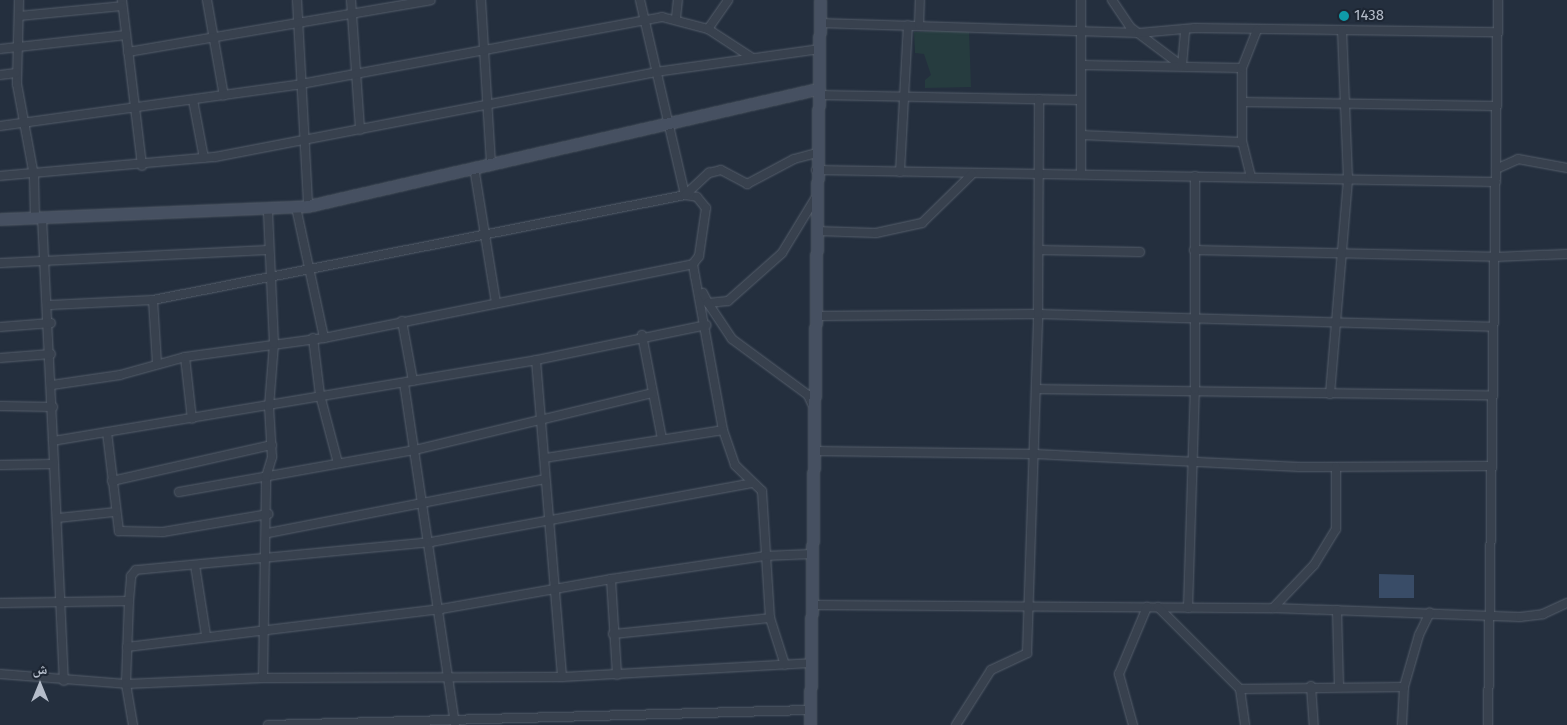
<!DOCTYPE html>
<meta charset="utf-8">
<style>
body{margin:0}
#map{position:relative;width:1567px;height:725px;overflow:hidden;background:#242f3e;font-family:"Fira Sans","Noto Naskh Arabic",sans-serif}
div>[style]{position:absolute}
.green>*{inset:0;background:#263c3f}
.water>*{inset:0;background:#394c67}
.roads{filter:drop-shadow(0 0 1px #565f6c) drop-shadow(0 0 1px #565f6c)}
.street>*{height:8px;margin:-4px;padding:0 4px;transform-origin:4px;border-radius:4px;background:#38414e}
.secondary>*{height:11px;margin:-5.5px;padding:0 5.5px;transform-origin:5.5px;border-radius:5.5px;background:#465061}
.dots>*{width:14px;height:14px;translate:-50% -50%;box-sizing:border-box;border:2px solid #1d2633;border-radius:50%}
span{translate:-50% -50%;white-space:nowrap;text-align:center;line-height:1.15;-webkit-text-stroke:4px #1d2633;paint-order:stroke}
.poi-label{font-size:15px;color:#b4bcc9}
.left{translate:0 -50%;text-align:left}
.north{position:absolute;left:15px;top:660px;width:50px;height:50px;-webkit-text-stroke:4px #1d2633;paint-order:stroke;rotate:0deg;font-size:14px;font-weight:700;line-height:20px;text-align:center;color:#b4bcc9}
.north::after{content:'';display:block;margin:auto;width:18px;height:22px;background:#b4bcc9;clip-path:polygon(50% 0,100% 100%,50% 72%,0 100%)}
</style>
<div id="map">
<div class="green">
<div style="clip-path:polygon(969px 30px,971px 87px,925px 88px,925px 80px,931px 75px,924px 54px,915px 53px,914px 32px)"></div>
</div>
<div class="water">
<div style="clip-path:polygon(1379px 574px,1414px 575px,1414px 598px,1379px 598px)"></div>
</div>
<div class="roads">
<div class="street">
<div style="left:19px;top:0;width:84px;rotate:91.4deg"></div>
<div style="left:17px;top:84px;width:94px;rotate:79.5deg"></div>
<div style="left:34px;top:176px;width:42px;rotate:88.6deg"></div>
<div style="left:122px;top:0;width:167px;rotate:83.1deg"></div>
<div style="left:207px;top:0;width:97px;rotate:80deg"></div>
<div style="left:297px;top:0;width:206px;rotate:86.9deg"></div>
<div style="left:351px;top:0;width:130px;rotate:86deg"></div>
<div style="left:481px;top:0;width:163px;rotate:86.5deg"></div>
<div style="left:640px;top:0;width:200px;rotate:77deg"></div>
<div style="left:685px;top:195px;width:12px;rotate:9deg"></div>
<div style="left:697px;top:197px;width:14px;rotate:51deg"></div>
<div style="left:706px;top:208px;width:49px;rotate:98.3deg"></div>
<div style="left:699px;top:256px;width:10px;rotate:127deg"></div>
<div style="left:693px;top:264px;width:12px;rotate:81deg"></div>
<div style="left:695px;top:276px;width:157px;rotate:79.7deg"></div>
<div style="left:723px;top:430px;width:37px;rotate:71deg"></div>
<div style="left:735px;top:465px;width:37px;rotate:44deg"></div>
<div style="left:762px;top:491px;width:127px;rotate:86.4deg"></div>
<div style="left:770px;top:618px;width:49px;rotate:72.3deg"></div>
<div style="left:1112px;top:0;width:32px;rotate:56deg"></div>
<div style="left:1130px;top:27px;width:65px;rotate:36.9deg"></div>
<div style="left:19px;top:16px;width:103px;rotate:-5.5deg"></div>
<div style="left:676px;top:18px;width:18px;rotate:-84deg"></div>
<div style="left:819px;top:23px;width:320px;rotate:1.8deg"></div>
<div style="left:1139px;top:33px;width:56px;rotate:-5.1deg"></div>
<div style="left:1195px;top:28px;width:302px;rotate:0.8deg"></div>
<div style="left:919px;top:25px;width:25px;rotate:-88deg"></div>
<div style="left:708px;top:29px;width:35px;rotate:-55deg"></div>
<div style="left:0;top:49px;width:127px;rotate:-6.3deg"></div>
<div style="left:128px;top:52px;width:307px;rotate:-9.7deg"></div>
<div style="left:1081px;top:65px;width:161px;rotate:1.1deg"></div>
<div style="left:1182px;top:66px;width:34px;rotate:-85deg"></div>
<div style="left:0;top:75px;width:16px;rotate:-7deg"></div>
<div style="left:818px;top:95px;width:263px;rotate:1.1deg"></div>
<div style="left:193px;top:100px;width:59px;rotate:79.3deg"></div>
<div style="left:1242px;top:102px;width:254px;rotate:0.9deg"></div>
<div style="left:0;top:126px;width:304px;rotate:-7.9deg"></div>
<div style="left:301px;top:84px;width:367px;rotate:-10.5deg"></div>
<div style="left:662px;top:17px;width:48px;rotate:14.6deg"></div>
<div style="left:708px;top:29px;width:51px;rotate:33.1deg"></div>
<div style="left:1081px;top:135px;width:161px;rotate:2.5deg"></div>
<div style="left:474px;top:167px;width:138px;rotate:80.8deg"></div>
<div style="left:1496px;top:169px;width:24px;rotate:-24deg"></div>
<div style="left:1518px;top:159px;width:50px;rotate:10.4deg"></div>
<div style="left:816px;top:170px;width:680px;rotate:1.01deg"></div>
<div style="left:900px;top:172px;width:147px;rotate:-86.9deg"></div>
<div style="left:1081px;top:174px;width:174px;rotate:-90deg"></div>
<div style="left:0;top:176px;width:216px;rotate:-5.1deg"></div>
<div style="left:215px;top:157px;width:449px;rotate:-10.9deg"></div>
<div style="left:656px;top:72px;width:165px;rotate:-8deg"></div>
<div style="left:1251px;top:177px;width:36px;rotate:-104deg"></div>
<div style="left:1242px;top:142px;width:74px;rotate:-90deg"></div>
<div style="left:1242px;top:68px;width:41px;rotate:-68.5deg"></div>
<div style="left:296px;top:207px;width:134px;rotate:77.9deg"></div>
<div style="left:42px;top:217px;width:247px;rotate:87.2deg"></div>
<div style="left:816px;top:231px;width:60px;rotate:1.9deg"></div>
<div style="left:876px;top:233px;width:47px;rotate:-12.3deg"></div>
<div style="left:922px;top:223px;width:70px;rotate:-44.4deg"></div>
<div style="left:1039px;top:250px;width:101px;rotate:1.1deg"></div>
<div style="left:1194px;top:250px;width:301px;rotate:1.3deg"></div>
<div style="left:1495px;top:257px;width:72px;rotate:-2.4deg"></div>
<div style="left:0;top:263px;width:269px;rotate:-2.8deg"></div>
<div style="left:703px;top:293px;width:11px;rotate:63deg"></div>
<div style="left:708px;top:303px;width:20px;rotate:-6deg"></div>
<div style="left:728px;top:301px;width:72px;rotate:-41.6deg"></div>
<div style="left:782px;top:253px;width:66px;rotate:-58.7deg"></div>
<div style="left:153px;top:300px;width:64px;rotate:86.4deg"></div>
<div style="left:708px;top:303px;width:43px;rotate:56.3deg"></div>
<div style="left:732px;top:339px;width:94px;rotate:36.4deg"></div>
<div style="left:808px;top:395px;width:10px;rotate:66deg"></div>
<div style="left:50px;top:305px;width:103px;rotate:-2.8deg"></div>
<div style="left:153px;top:300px;width:542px;rotate:-11.16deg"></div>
<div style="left:685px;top:195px;width:33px;rotate:-43deg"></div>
<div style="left:709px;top:173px;width:12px;rotate:-14deg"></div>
<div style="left:721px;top:170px;width:30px;rotate:28deg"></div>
<div style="left:747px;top:184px;width:53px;rotate:-28deg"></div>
<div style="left:794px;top:159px;width:24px;rotate:-15deg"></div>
<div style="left:816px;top:316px;width:222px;rotate:-0.5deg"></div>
<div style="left:1038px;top:314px;width:455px;rotate:1.6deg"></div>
<div style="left:402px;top:321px;width:61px;rotate:79.6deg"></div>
<div style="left:0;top:327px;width:51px;rotate:-4.5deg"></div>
<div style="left:642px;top:335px;width:106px;rotate:79.1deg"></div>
<div style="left:313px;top:338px;width:57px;rotate:83deg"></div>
<div style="left:320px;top:395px;width:70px;rotate:75.2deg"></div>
<div style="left:185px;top:357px;width:62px;rotate:83.6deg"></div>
<div style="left:0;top:358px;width:51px;rotate:-4.5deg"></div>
<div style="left:536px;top:360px;width:318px;rotate:85.3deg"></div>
<div style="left:404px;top:383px;width:345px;rotate:81.5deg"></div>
<div style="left:52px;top:385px;width:69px;rotate:-8.4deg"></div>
<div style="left:120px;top:375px;width:67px;rotate:-15.5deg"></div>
<div style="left:185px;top:357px;width:140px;rotate:-7.8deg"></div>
<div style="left:324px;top:338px;width:376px;rotate:-11.3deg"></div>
<div style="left:1037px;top:389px;width:455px;rotate:0.8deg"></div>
<div style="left:1330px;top:394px;width:216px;rotate:-85.2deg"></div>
<div style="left:1348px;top:179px;width:149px;rotate:-92.3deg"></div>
<div style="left:0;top:406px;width:53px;rotate:1.1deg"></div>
<div style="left:107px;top:432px;width:100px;rotate:83.1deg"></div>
<div style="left:119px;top:531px;width:44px;rotate:1.3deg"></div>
<div style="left:163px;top:532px;width:107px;rotate:-9.7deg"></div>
<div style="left:53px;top:441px;width:490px;rotate:-9.5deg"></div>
<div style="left:536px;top:360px;width:174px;rotate:-11.6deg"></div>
<div style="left:814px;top:451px;width:221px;rotate:0.8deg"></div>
<div style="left:1035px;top:454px;width:265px;rotate:2.8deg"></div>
<div style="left:1300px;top:467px;width:190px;rotate:-0.3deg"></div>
<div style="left:545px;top:458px;width:180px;rotate:-8.9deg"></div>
<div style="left:0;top:465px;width:54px;rotate:-1.1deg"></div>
<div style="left:54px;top:464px;width:217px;rotate:87.4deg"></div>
<div style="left:112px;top:481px;width:164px;rotate:-12.7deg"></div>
<div style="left:179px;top:492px;width:240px;rotate:-10.1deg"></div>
<div style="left:415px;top:450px;width:244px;rotate:-13.5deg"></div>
<div style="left:57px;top:518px;width:58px;rotate:-5.9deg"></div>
<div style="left:268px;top:533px;width:282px;rotate:-11deg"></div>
<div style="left:195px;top:565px;width:71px;rotate:81.1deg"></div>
<div style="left:611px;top:579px;width:96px;rotate:86.4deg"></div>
<div style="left:129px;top:601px;width:25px;rotate:-85deg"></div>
<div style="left:131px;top:576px;width:8px;rotate:-50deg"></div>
<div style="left:136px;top:570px;width:296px;rotate:-5.4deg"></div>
<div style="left:431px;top:542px;width:325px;rotate:-10.4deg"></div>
<div style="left:0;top:603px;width:129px;rotate:-0.9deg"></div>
<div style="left:129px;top:601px;width:83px;rotate:92.1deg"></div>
<div style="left:126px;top:684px;width:42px;rotate:80.3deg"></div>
<div style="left:812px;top:605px;width:461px;rotate:0.4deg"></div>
<div style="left:1273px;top:608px;width:247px;rotate:2.1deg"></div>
<div style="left:1520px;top:617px;width:23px;rotate:-7deg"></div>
<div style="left:1543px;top:614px;width:26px;rotate:-25deg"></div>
<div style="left:1158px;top:607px;width:116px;rotate:45deg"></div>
<div style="left:1240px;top:689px;width:36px;rotate:82deg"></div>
<div style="left:1188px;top:608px;width:218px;rotate:-88.2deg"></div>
<div style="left:1195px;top:390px;width:214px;rotate:-90deg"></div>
<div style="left:1273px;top:608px;width:59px;rotate:-46.4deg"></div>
<div style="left:1314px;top:565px;width:42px;rotate:-58.6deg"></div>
<div style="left:1336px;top:529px;width:62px;rotate:-90deg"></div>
<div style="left:1337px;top:610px;width:76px;rotate:88.5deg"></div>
<div style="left:613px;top:634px;width:158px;rotate:-5.8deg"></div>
<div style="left:127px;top:647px;width:316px;rotate:-6.9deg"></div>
<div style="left:441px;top:609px;width:173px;rotate:-10deg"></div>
<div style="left:611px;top:579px;width:155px;rotate:-8.5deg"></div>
<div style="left:764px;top:556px;width:48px;rotate:-2.4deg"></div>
<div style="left:0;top:674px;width:126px;rotate:4.5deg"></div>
<div style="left:126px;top:684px;width:137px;rotate:-2.5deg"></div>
<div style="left:263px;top:678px;width:299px;rotate:-0.2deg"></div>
<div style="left:562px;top:677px;width:249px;rotate:-3.2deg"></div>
<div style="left:263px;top:678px;width:201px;rotate:-89.1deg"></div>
<div style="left:266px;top:477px;width:21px;rotate:-73deg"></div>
<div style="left:272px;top:457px;width:50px;rotate:-93.4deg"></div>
<div style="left:269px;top:407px;width:63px;rotate:-85.5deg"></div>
<div style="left:274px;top:344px;width:133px;rotate:-92.6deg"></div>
<div style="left:1311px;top:686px;width:39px;rotate:86deg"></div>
<div style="left:1240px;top:689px;width:164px;rotate:-0.7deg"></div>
<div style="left:268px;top:725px;width:542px;rotate:-1.59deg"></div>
<div style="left:956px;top:725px;width:65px;rotate:-57.5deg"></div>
<div style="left:991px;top:670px;width:40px;rotate:-25deg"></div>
<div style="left:1027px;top:653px;width:339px;rotate:-88.1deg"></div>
<div style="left:1038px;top:314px;width:215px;rotate:-89.7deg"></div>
<div style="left:1133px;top:725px;width:53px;rotate:-105.4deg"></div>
<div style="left:1119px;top:674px;width:73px;rotate:-67.3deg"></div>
<div style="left:1402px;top:725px;width:38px;rotate:-87deg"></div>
<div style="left:1404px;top:687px;width:54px;rotate:-73.9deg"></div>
<div style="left:1419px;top:635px;width:25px;rotate:-64deg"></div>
<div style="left:1488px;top:725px;width:725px;rotate:-89.21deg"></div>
</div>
<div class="secondary">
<div style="left:0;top:219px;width:308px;rotate:-2.4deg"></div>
<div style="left:308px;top:206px;width:522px;rotate:-12.95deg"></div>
<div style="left:810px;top:725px;width:725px;rotate:-89.21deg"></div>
</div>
</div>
<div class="dots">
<div style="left:1344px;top:16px;background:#0f9aa8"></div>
</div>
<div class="poi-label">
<span class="left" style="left:1354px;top:16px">1438</span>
</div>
<div class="north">ش</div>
</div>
